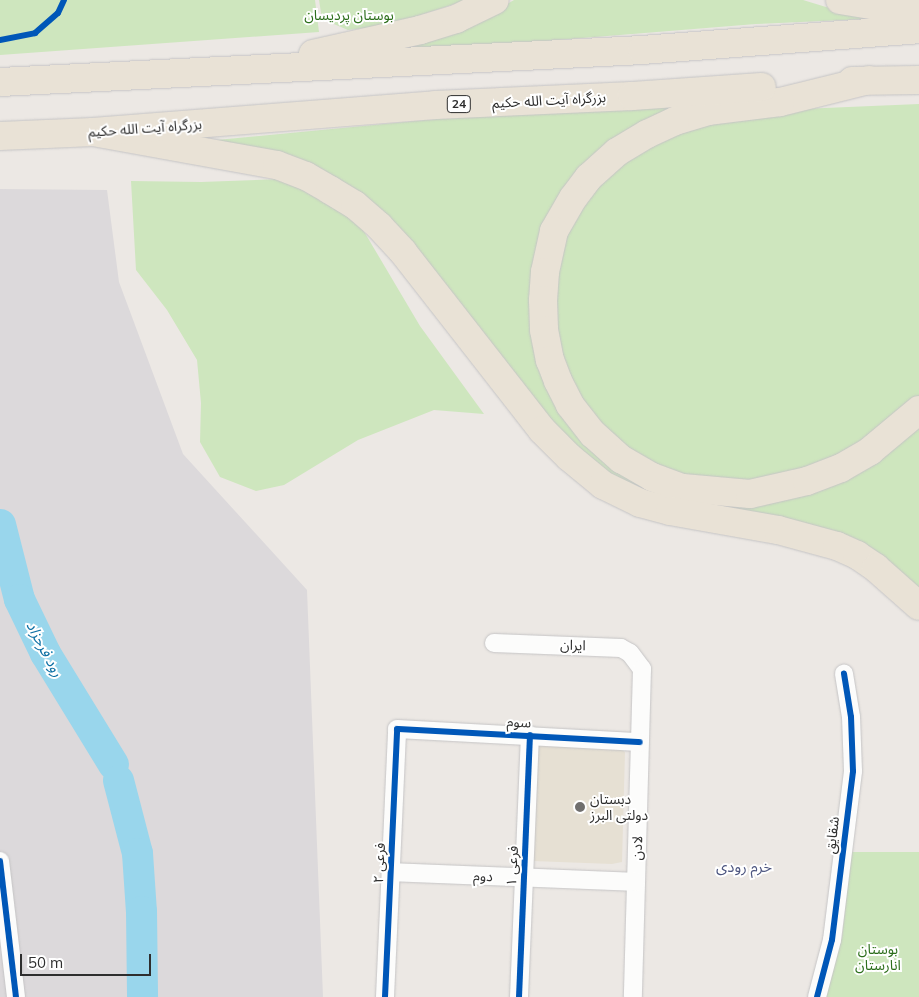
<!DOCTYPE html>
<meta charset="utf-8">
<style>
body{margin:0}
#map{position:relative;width:919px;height:997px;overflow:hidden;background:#ece8e4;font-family:Mulish,"Noto Sans Arabic",sans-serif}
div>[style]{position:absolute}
.industrial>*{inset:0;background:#dcd9db}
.education>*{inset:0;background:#e6e0d3}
.green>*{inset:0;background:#cee6be}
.river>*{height:31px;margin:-15.5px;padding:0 15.5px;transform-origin:15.5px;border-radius:15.5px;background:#99d6ec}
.roads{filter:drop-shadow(0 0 1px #c5c4c5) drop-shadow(0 0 1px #c5c4c5)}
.minor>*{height:18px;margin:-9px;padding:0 9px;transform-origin:9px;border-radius:9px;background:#fcfcfb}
.trunk>*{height:28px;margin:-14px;padding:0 14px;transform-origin:14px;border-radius:14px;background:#e9e2d6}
.cycleway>*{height:6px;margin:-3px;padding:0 3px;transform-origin:3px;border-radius:3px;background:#0057b8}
.dots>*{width:14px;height:14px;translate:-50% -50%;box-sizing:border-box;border:2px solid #fff;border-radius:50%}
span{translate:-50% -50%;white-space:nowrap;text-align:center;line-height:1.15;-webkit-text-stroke:4px #fff;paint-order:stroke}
.shield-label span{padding:1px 4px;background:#fff;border:1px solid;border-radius:4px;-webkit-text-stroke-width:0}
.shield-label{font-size:12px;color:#2e2e2e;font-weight:700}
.park-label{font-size:14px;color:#2c6e1b}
.street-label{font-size:14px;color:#2e2e2e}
.poi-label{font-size:14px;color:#2e2e2e}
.left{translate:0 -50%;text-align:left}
.water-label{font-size:15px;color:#0d6fa3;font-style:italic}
.neighbourhood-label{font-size:15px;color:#4d5680}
.scale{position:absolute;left:20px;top:954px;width:131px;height:22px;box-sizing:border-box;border:2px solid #2e2e2e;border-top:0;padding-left:6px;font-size:15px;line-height:18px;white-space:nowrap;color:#2e2e2e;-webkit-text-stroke:4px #fff;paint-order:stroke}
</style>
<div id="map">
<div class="industrial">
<div style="clip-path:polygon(0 189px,107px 190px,119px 282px,183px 454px,307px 590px,323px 997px,0 997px)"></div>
</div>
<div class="education">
<div style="clip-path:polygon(538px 744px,619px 748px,625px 752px,622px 862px,612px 864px,533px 861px)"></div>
</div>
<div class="green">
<div style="clip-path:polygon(0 0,315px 0,319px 32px,0 55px)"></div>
<div style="clip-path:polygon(319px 0,467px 0,390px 25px,348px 30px,322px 19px)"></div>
<div style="clip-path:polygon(514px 0,803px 0,826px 7px,868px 14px,911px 17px,756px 24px,382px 54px,475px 22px)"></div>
<div style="clip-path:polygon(706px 100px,633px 132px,537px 262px,586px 442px,734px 503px,919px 423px,919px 592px,904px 577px,626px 486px,561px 437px,396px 232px,206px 141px,425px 120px)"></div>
<div style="clip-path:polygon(919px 104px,919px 396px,913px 404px,838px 459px,763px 482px,713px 482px,665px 472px,620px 448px,579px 405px,559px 358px,552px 316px,559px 252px,573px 218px,607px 174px,677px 130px,801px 109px)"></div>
<div style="clip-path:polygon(284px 179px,359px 223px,420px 326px,484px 414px,434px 410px,358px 440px,284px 485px,256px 491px,220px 477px,200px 442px,201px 403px,197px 360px,167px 310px,136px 270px,131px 181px,201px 182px)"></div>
<div style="clip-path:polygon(851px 852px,919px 852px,919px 997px,825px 997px,842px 937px)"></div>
</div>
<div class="river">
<div style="left:0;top:524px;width:77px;rotate:75.8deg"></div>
<div style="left:19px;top:599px;width:60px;rotate:64.3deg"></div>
<div style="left:45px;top:653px;width:130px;rotate:58.5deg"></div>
<div style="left:118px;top:780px;width:75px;rotate:75.4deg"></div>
<div style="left:137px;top:853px;width:58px;rotate:86.1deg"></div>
<div style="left:141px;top:911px;width:86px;rotate:89.3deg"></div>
</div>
<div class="roads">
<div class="minor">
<div style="left:494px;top:643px;width:127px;rotate:2.3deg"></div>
<div style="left:621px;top:648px;width:10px;rotate:29deg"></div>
<div style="left:630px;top:653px;width:20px;rotate:53deg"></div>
<div style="left:642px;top:669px;width:328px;rotate:91.6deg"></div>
<div style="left:0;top:861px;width:137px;rotate:83.3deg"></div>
<div style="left:391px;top:872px;width:245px;rotate:2.3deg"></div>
<div style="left:385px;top:997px;width:268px;rotate:-87.4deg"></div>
<div style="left:397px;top:729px;width:243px;rotate:3.1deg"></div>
<div style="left:519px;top:997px;width:262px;rotate:-87.6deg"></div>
<div style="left:817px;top:997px;width:59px;rotate:-75.3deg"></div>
<div style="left:832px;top:940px;width:170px;rotate:-82.9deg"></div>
<div style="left:853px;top:771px;width:54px;rotate:-92.1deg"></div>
<div style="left:851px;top:717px;width:44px;rotate:-99.2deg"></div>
</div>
<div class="trunk">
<div style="left:840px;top:0;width:80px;rotate:9.3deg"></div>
<div style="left:313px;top:54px;width:110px;rotate:-12.6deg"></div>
<div style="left:420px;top:30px;width:38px;rotate:-17deg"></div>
<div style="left:456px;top:19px;width:43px;rotate:-26deg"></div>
<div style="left:869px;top:80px;width:92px;rotate:166.1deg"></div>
<div style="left:780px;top:102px;width:73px;rotate:172.9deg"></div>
<div style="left:708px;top:111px;width:34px;rotate:163deg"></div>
<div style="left:675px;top:121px;width:31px;rotate:155deg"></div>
<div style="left:647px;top:134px;width:35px;rotate:149deg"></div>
<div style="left:617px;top:152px;width:38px;rotate:138deg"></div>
<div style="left:589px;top:177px;width:26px;rotate:127deg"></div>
<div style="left:573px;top:198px;width:38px;rotate:120deg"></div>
<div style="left:554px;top:231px;width:42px;rotate:102.4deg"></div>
<div style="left:545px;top:272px;width:28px;rotate:94deg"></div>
<div style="left:543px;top:300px;width:30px;rotate:88deg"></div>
<div style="left:544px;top:330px;width:31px;rotate:79deg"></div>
<div style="left:550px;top:360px;width:22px;rotate:69deg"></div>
<div style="left:558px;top:381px;width:27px;rotate:63deg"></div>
<div style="left:570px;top:405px;width:37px;rotate:52deg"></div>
<div style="left:593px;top:434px;width:38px;rotate:42deg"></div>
<div style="left:621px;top:459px;width:36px;rotate:30deg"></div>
<div style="left:652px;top:477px;width:33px;rotate:20deg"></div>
<div style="left:683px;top:488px;width:67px;rotate:5.1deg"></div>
<div style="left:750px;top:494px;width:58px;rotate:-12.8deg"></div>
<div style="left:807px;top:481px;width:36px;rotate:-21deg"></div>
<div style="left:841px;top:468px;width:34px;rotate:-30deg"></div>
<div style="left:870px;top:451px;width:64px;rotate:-39.9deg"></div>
<div style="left:852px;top:81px;width:67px;rotate:-0.9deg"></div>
<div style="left:0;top:82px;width:643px;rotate:-2.85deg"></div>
<div style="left:642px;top:50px;width:278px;rotate:-4.3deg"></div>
<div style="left:93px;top:132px;width:187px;rotate:10.2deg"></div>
<div style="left:277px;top:165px;width:31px;rotate:21deg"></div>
<div style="left:306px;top:176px;width:28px;rotate:30deg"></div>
<div style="left:330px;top:190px;width:29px;rotate:31deg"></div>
<div style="left:355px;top:205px;width:32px;rotate:41deg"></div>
<div style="left:379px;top:226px;width:35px;rotate:47deg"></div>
<div style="left:403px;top:252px;width:226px;rotate:52deg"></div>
<div style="left:542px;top:430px;width:38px;rotate:45deg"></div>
<div style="left:569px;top:457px;width:44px;rotate:39.5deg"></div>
<div style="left:603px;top:485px;width:41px;rotate:25.9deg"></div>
<div style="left:640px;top:503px;width:31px;rotate:15deg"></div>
<div style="left:670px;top:511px;width:110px;rotate:10deg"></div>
<div style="left:778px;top:530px;width:61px;rotate:15.2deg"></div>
<div style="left:837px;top:546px;width:22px;rotate:24deg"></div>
<div style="left:857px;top:555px;width:23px;rotate:34deg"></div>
<div style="left:876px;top:568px;width:57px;rotate:41.5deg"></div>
<div style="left:0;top:136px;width:93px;rotate:-2.5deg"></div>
<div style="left:93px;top:132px;width:343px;rotate:-4.5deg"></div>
<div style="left:435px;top:105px;width:197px;rotate:-2.6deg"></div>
<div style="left:632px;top:96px;width:130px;rotate:-4deg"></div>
</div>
</div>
<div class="cycleway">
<div style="left:0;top:40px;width:36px;rotate:-11deg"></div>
<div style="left:35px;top:33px;width:30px;rotate:-41deg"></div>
<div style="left:58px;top:13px;width:14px;rotate:-65deg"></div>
<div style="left:0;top:861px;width:137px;rotate:83.3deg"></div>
<div style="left:385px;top:997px;width:268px;rotate:-87.4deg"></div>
<div style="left:397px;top:729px;width:243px;rotate:3.1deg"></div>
<div style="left:519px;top:997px;width:262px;rotate:-87.6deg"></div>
<div style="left:817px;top:997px;width:59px;rotate:-75.3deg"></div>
<div style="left:832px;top:940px;width:170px;rotate:-82.9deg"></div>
<div style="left:853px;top:771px;width:54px;rotate:-92.1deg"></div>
<div style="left:851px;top:717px;width:44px;rotate:-99.2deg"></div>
</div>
<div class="dots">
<div style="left:580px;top:807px;background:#706f6e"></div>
</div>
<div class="shield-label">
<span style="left:459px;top:104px">24</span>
</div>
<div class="park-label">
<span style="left:349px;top:15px">بوستان پردیسان</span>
<span style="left:878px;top:957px">بوستان<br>انارستان</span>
</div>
<div class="street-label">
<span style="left:549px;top:100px;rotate:-3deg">بزرگراه آیت الله حکیم</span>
<span style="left:145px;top:128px;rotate:-4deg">بزرگراه آیت الله حکیم</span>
<span style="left:573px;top:645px;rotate:2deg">ایران</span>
<span style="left:519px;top:722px;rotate:3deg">سوم</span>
<span style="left:832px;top:835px;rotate:-83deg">شقایق</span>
<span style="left:637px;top:848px;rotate:-88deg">لادن</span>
<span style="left:379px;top:863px;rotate:-87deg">فرعی ۲</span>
<span style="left:512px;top:866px;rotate:-87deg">فرعی ۱</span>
<span style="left:483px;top:876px;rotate:2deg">دوم</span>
</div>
<div class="poi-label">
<span class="left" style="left:590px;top:807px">دبستان<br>دولتی البرز</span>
</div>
<div class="water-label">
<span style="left:45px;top:649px;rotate:62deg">رود فرحزاد</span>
</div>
<div class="neighbourhood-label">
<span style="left:744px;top:867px">خرم رودی</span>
</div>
<div class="scale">50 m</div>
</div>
